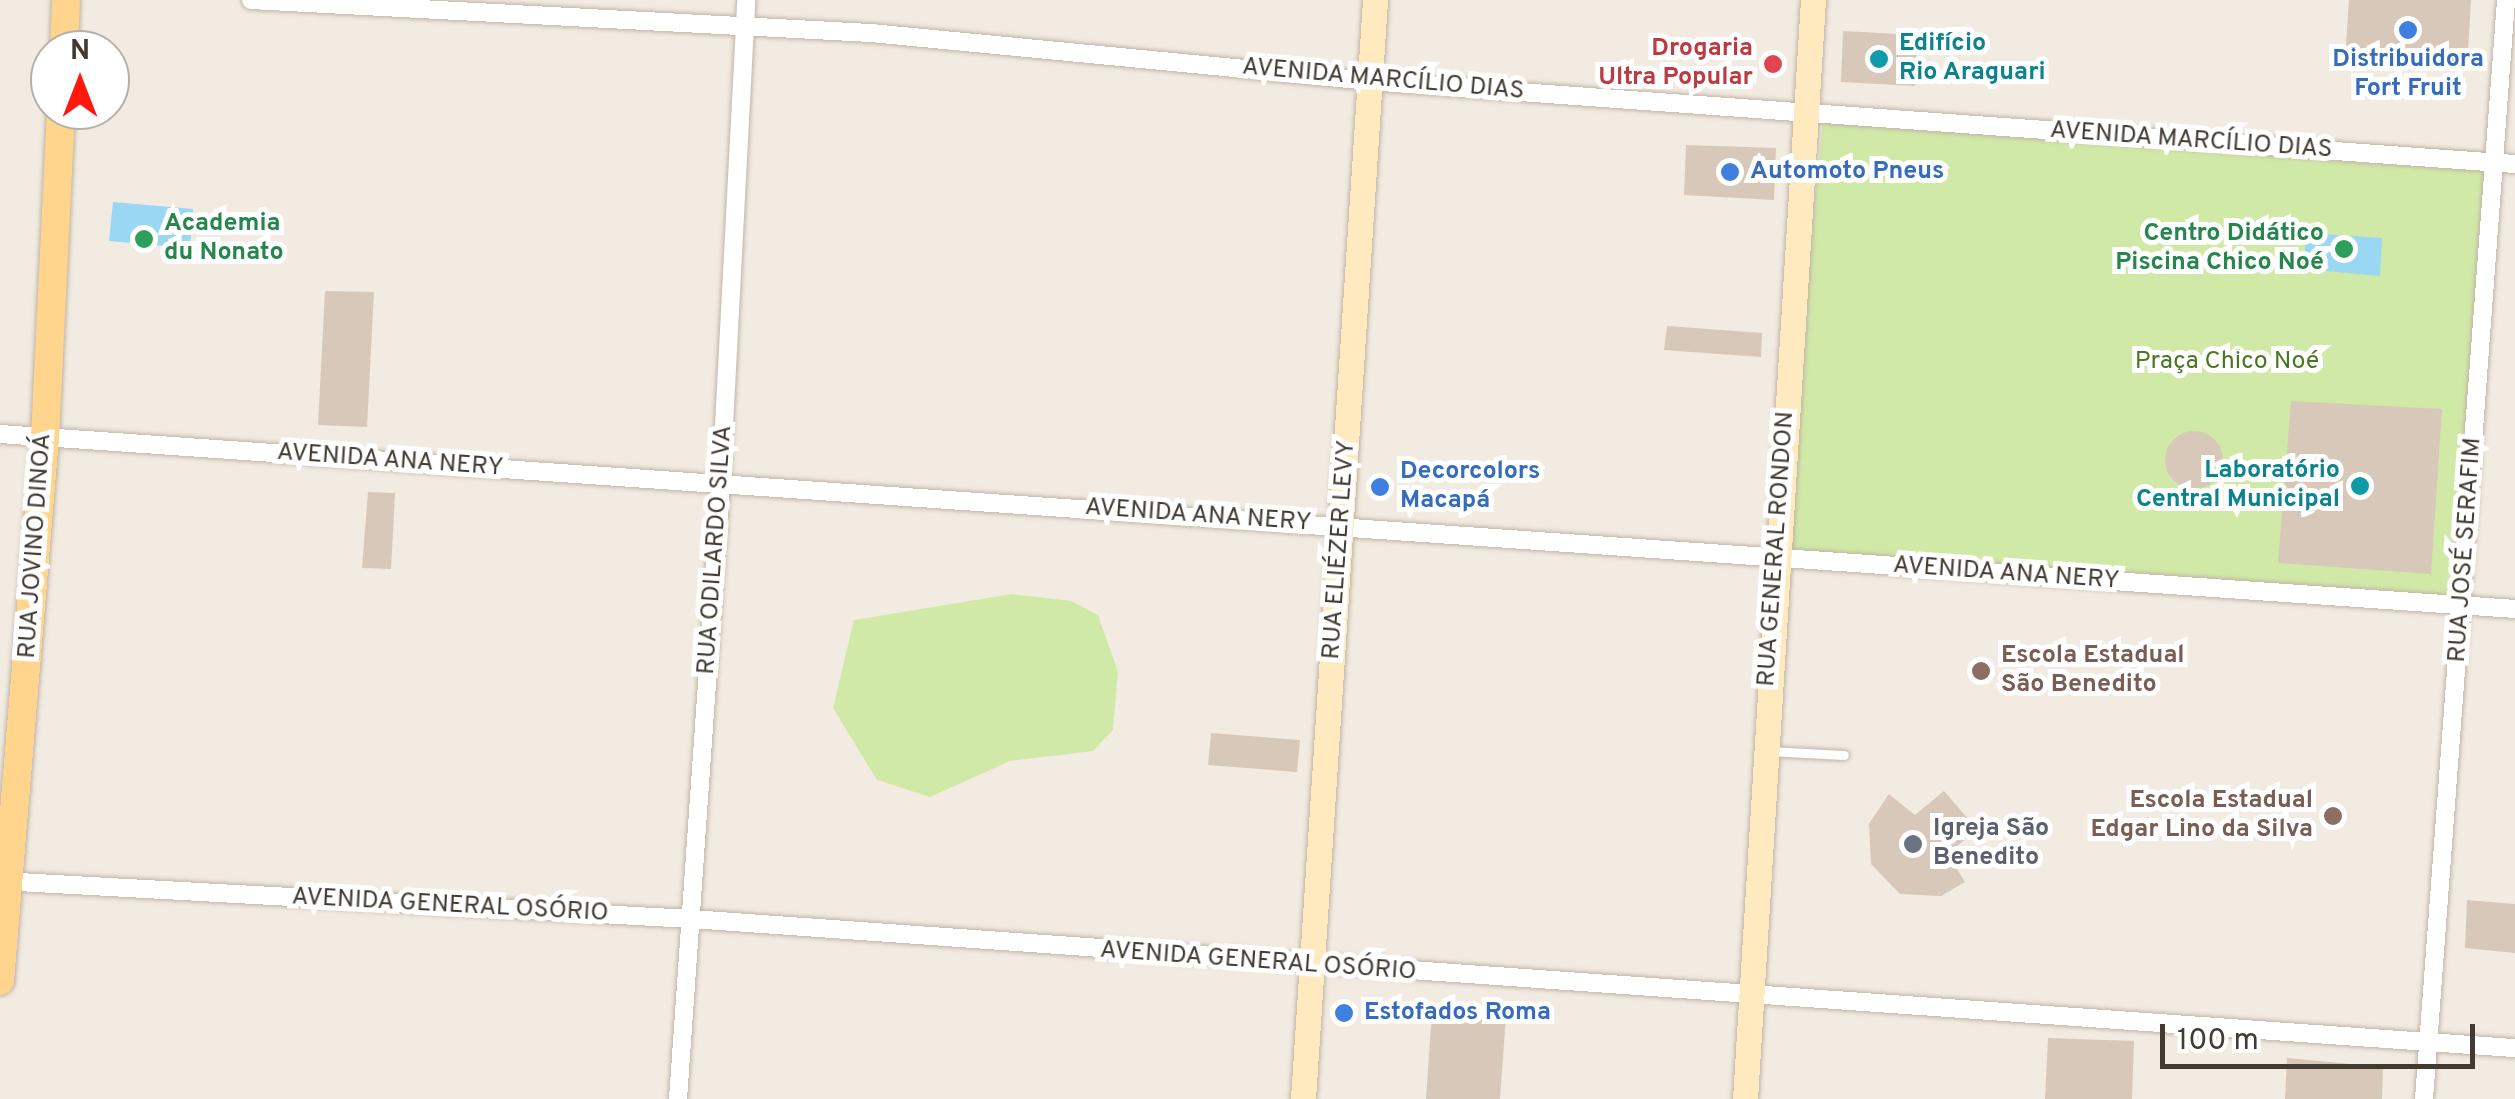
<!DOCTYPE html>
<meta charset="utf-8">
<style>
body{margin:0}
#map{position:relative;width:2515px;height:1099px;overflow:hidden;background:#f2ebe1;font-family:Overpass,sans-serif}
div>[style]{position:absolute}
.green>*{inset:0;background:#d1e9a7}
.water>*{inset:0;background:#99d7f3}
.building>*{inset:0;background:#d7c8b9}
.round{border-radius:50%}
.roads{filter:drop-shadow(0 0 2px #c0b5a7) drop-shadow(0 0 2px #c0b5a7)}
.lane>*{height:9px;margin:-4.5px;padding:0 4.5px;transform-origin:4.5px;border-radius:4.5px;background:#fff}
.street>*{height:18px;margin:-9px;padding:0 9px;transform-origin:9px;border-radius:9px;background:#fff}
.secondary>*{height:25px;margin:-12.5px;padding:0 12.5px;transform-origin:12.5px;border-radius:12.5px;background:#ffe9be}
.primary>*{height:28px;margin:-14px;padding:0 14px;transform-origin:14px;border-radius:14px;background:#ffd48d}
.dots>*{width:28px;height:28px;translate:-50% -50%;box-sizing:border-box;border:5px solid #fff;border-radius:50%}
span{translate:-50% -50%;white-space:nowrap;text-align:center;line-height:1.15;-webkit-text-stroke:10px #fff;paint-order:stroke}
.culture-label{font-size:25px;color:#0d838f;font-weight:700}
.left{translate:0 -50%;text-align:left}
.right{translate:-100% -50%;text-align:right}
.health-label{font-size:25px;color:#be3a42;font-weight:700}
.shop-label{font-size:25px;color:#366cbe;font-weight:700}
.street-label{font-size:25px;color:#433b32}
.leisure-label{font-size:25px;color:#27864d;font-weight:700}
.park-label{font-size:25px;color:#4b7624}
.education-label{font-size:25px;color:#785e54;font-weight:700}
.worship-label{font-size:25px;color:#5b616d;font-weight:700}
.north{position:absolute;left:30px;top:30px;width:100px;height:100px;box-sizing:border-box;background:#fff;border:2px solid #b4b1ad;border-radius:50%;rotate:0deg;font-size:28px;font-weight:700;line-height:40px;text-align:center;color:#433b32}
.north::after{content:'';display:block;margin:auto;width:35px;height:45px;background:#ff180b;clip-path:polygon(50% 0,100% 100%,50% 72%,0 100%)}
.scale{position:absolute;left:2160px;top:1024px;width:315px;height:45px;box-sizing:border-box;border:5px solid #433b32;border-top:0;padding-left:12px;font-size:30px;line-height:35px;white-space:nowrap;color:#433b32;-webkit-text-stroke:8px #fff;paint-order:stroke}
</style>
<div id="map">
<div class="green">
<div style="clip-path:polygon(1824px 111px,2500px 152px,2463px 605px,1777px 558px)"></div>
<div style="clip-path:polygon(1012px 594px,1071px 601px,1098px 615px,1118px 672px,1113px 730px,1093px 751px,1010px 761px,930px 797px,877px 780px,833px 708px,854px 620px)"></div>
</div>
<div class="water">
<div style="clip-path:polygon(113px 202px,193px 209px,190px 248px,109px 241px)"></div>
<div style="clip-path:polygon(2306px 233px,2382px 238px,2380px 276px,2304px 269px)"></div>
</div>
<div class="building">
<div style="clip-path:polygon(2349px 0,2471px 0,2467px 68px,2345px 60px)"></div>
<div style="clip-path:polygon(1843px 31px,1918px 35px,1915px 86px,1841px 82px)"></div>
<div style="clip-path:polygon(1686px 145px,1776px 148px,1774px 200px,1684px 195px)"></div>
<div style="clip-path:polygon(325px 291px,374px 292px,367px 427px,318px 425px)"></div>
<div style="clip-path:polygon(1667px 326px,1762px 333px,1761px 357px,1664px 350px)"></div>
<div style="clip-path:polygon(2291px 401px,2442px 409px,2431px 574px,2278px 563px)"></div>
<div class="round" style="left:2165px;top:431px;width:58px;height:58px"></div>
<div style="clip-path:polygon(368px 492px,395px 493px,391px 569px,362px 568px)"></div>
<div style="clip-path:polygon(1211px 733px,1300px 740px,1297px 772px,1208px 765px)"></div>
<div style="clip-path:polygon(1944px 791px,1977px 829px,1948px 854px,1965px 882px,1941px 896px,1900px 894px,1871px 864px,1869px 824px,1889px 794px,1915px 815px)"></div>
<div style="clip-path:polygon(2467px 900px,2515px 904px,2515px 953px,2465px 948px)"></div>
<div style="clip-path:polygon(1432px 1011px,1506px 1016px,1500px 1099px,1426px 1099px)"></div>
<div style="clip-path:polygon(2048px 1038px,2134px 1041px,2132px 1099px,2045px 1099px)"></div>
<div style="clip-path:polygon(2287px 1058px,2383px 1067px,2382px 1099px,2285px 1099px)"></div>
</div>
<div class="roads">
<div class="lane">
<div style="left:1768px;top:751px;width:76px;rotate:3deg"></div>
</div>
<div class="street">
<div style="left:251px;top:0;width:621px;rotate:3.05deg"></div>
<div style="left:871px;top:33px;width:499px;rotate:5.5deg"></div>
<div style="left:1368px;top:81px;width:1150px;rotate:4.14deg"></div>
<div style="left:0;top:434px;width:2521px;rotate:3.98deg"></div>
<div style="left:0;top:881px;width:692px;rotate:3.15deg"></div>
<div style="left:691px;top:919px;width:1829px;rotate:4.05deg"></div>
<div style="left:678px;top:1099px;width:617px;rotate:-86.01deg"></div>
<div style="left:721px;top:483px;width:484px;rotate:-87deg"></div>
<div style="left:2424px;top:1099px;width:1102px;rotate:-85.73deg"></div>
</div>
<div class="secondary">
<div style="left:1303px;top:1099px;width:1101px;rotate:-86.25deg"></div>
<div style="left:1745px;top:1099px;width:1101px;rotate:-86.46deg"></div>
</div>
<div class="primary">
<div style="left:64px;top:50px;width:50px;rotate:-87.7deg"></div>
<div style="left:0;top:981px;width:546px;rotate:-85.27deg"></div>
<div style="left:45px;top:437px;width:327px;rotate:-87.2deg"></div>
</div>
</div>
<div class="dots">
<div style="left:2408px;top:30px;background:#3f7fe0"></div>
<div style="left:1879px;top:59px;background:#0f9aa8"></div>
<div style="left:1773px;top:64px;background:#e0444e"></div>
<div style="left:1730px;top:172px;background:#3f7fe0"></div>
<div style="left:144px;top:239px;background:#2e9e5b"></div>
<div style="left:2344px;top:249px;background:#2e9e5b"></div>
<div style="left:2360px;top:486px;background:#0f9aa8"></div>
<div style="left:1380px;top:487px;background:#3f7fe0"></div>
<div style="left:1981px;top:671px;background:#8d6e63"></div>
<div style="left:2333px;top:816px;background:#8d6e63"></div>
<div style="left:1913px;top:844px;background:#6b7280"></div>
<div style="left:1344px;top:1013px;background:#3f7fe0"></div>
</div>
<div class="culture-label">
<span class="left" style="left:1899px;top:59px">Edifício<br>Rio Araguari</span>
<span class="right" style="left:2340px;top:486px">Laboratório<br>Central Municipal</span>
</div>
<div class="health-label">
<span class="right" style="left:1753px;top:64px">Drogaria<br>Ultra Popular</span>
</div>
<div class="shop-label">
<span style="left:2408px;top:75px">Distribuidora<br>Fort Fruit</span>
<span class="left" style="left:1750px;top:172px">Automoto Pneus</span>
<span class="left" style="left:1400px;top:487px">Decorcolors<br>Macapá</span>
<span class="left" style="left:1364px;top:1013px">Estofados Roma</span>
</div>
<div class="street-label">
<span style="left:1383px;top:80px;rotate:5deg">AVENIDA MARCÍLIO DIAS</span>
<span style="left:2191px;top:141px;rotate:4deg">AVENIDA MARCÍLIO DIAS</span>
<span style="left:390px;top:461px;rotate:4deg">AVENIDA ANA NERY</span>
<span style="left:1198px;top:516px;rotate:4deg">AVENIDA ANA NERY</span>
<span style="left:36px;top:546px;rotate:-86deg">RUA JOVINO DINOÁ</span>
<span style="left:1777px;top:549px;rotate:-86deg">RUA GENERAL RONDON</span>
<span style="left:716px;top:550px;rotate:-86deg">RUA ODILARDO SILVA</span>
<span style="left:1340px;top:550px;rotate:-86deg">RUA ELIÉZER LEVY</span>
<span style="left:2466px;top:550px;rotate:-86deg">RUA JOSÉ SERAFIM</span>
<span style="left:2006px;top:574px;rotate:4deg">AVENIDA ANA NERY</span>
<span style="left:450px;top:906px;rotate:3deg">AVENIDA GENERAL OSÓRIO</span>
<span style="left:1258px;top:962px;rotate:4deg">AVENIDA GENERAL OSÓRIO</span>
</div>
<div class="leisure-label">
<span class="left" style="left:164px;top:239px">Academia<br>du Nonato</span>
<span class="right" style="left:2324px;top:249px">Centro Didático<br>Piscina Chico Noé</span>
</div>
<div class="park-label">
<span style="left:2227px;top:362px">Praça Chico Noé</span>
</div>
<div class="education-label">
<span class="left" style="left:2001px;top:671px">Escola Estadual<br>São Benedito</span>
<span class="right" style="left:2313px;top:816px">Escola Estadual<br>Edgar Lino da Silva</span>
</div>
<div class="worship-label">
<span class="left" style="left:1933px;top:844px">Igreja São<br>Benedito</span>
</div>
<div class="north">N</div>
<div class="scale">100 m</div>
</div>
